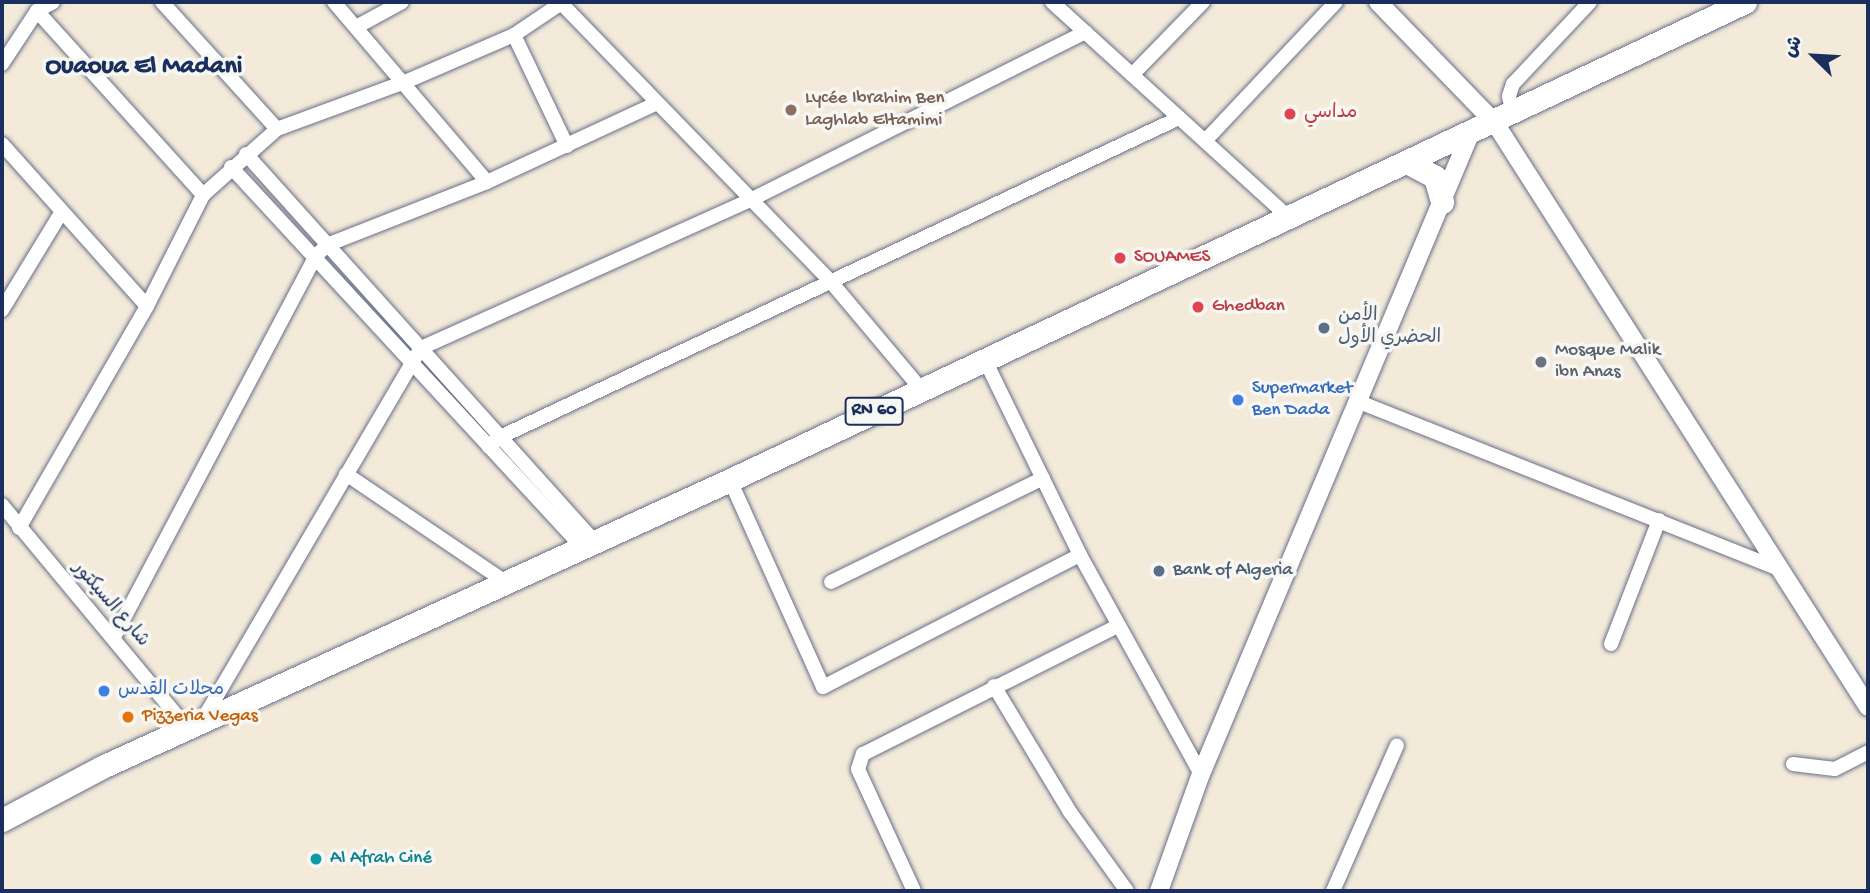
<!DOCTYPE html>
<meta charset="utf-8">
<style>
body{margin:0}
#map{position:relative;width:1870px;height:893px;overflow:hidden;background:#f4eada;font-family:"Gochi Hand","Playpen Sans Arabic",sans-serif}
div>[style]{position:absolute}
.roads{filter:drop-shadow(0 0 2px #677089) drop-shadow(0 0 2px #677089)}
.minor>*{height:14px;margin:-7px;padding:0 7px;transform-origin:7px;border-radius:7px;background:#fff}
.tertiary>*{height:18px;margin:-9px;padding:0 9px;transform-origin:9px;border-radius:9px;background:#fff}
.primary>*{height:23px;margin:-11.5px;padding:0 11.5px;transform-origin:11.5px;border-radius:11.5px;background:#fff}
.dots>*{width:19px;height:19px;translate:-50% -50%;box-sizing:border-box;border:4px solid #f6f6f2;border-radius:50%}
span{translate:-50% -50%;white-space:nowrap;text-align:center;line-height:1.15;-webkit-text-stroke:7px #f6f6f2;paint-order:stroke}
.shield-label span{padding:2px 5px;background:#f6f6f2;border:2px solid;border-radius:5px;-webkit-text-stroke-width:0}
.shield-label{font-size:18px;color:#1b2f5e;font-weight:700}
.education-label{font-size:19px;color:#785e54}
.left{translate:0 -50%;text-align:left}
.health-label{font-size:19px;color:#be3a42}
.service-label{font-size:19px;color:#4e5e75}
.worship-label{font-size:19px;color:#5b616d}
.shop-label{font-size:19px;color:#366cbe}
.street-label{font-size:19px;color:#1b2f5e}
.food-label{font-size:19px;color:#c56008}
.culture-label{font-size:19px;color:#0d838f}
.district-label{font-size:26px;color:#1b2f5e;font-weight:700}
.frame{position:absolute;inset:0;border:4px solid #1b2f5e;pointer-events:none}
.north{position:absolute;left:1779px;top:21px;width:70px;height:70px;-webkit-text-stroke:5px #f6f6f2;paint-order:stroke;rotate:294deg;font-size:19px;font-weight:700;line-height:28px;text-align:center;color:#1b2f5e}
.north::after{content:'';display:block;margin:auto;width:24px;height:32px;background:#1b2f5e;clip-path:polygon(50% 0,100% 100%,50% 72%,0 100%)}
</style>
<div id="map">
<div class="roads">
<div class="minor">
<div style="left:334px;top:2px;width:236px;rotate:49.6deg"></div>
<div style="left:560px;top:2px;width:391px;rotate:45.9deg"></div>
<div style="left:832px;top:283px;width:138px;rotate:50deg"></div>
<div style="left:1052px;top:2px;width:316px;rotate:42.3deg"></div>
<div style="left:37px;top:11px;width:248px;rotate:47.9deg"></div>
<div style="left:203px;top:195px;width:99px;rotate:-41.7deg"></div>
<div style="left:277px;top:129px;width:171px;rotate:-132.2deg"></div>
<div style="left:358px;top:26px;width:50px;rotate:-28.6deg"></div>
<div style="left:514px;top:35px;width:123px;rotate:64.5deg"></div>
<div style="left:2px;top:64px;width:64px;rotate:-56.6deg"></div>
<div style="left:37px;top:11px;width:18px;rotate:-29deg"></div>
<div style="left:1132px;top:75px;width:102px;rotate:-45.8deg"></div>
<div style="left:1513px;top:114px;width:18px;rotate:-103deg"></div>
<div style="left:1509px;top:96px;width:13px;rotate:-72deg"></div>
<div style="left:1513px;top:84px;width:112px;rotate:-46.8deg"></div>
<div style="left:277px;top:129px;width:136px;rotate:-20.2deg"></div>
<div style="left:405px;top:82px;width:119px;rotate:-23.3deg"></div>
<div style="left:514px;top:35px;width:59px;rotate:-34deg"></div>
<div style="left:1205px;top:141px;width:191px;rotate:-46.7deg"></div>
<div style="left:2px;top:144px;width:217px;rotate:48.2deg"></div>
<div style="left:246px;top:154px;width:522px;rotate:48.03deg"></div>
<div style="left:231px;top:167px;width:517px;rotate:47.27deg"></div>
<div style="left:2px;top:310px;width:114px;rotate:-58.7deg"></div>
<div style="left:984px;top:358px;width:219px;rotate:64deg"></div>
<div style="left:1080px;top:555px;width:250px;rotate:61.1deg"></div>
<div style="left:1357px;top:401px;width:456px;rotate:21.7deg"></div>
<div style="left:489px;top:447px;width:13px;rotate:-45deg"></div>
<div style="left:498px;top:438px;width:752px;rotate:-25.17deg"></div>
<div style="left:346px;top:474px;width:194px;rotate:34.1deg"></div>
<div style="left:730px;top:480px;width:227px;rotate:65.8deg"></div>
<div style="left:823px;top:687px;width:289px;rotate:-27.2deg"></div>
<div style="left:2px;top:505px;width:293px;rotate:50.3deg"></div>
<div style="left:19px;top:528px;width:256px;rotate:-60deg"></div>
<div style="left:147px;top:306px;width:124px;rotate:-63.2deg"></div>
<div style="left:831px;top:582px;width:236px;rotate:-26.1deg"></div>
<div style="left:114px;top:637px;width:430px;rotate:-62.1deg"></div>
<div style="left:315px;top:257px;width:17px;rotate:-45deg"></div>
<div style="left:327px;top:245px;width:172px;rotate:-21.5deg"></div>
<div style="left:487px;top:182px;width:187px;rotate:-24.9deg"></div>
<div style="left:1611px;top:644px;width:133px;rotate:-68.8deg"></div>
<div style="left:994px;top:686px;width:147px;rotate:58.9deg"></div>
<div style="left:1070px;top:812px;width:97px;rotate:54.2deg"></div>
<div style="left:202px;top:721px;width:433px;rotate:-59.6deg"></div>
<div style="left:421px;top:348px;width:361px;rotate:-24.2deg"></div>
<div style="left:750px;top:200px;width:375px;rotate:-26.6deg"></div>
<div style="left:1793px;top:764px;width:42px;rotate:6.8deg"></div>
<div style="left:1835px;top:769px;width:37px;rotate:-27deg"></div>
<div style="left:914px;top:891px;width:134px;rotate:-114.7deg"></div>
<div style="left:858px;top:769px;width:16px;rotate:-72deg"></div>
<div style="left:863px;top:754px;width:284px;rotate:-26.7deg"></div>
<div style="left:1333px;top:891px;width:159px;rotate:-66.3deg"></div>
</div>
<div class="tertiary">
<div style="left:1378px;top:2px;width:168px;rotate:46deg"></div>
<div style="left:1495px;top:123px;width:693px;rotate:57.43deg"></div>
<div style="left:1159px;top:891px;width:124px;rotate:-70.3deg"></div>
<div style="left:1201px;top:774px;width:694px;rotate:-67.2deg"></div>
</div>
<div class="primary">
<div style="left:1407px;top:162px;width:32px;rotate:28deg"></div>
<div style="left:1435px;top:177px;width:26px;rotate:74deg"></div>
<div style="left:2px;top:820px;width:113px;rotate:-27.9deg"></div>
<div style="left:102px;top:767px;width:690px;rotate:-24.56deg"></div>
<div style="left:730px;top:480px;width:1122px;rotate:-25.22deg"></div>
</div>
</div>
<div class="dots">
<div style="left:791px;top:110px;background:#8d6e63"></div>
<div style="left:1290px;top:114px;background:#e0444e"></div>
<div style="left:1120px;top:258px;background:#e0444e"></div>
<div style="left:1198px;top:307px;background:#e0444e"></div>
<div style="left:1324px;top:328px;background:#5c6f8a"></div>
<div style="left:1541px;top:362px;background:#6b7280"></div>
<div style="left:1238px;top:400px;background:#3f7fe0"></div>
<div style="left:1159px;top:571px;background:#5c6f8a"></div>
<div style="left:104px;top:691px;background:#3f7fe0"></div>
<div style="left:128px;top:717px;background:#e8710a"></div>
<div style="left:316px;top:859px;background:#0f9aa8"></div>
</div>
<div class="shield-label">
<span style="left:874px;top:411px">RN 60</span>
</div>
<div class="education-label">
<span class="left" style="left:805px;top:110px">Lycée Ibrahim Ben<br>Laghlab Eltamimi</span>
</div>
<div class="health-label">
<span class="left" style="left:1304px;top:114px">مداسي</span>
<span class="left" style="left:1134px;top:258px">SOUAMES</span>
<span class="left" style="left:1212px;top:307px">Ghedban</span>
</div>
<div class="service-label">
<span class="left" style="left:1338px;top:328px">الأمن<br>الحضري الأول</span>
<span class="left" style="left:1173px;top:571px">Bank of Algeria</span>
</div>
<div class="worship-label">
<span class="left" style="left:1555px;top:362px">Mosque Malik<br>ibn Anas</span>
</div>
<div class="shop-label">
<span class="left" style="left:1252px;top:400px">Supermarket<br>Ben Dada</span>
<span class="left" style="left:118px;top:691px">محلات القدس</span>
</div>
<div class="street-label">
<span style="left:110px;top:605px;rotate:49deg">شارع السيكتور</span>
</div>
<div class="food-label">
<span class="left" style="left:142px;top:717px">Pizzeria Vegas</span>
</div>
<div class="culture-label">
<span class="left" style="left:330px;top:859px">Al Afrah Ciné</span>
</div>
<div class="district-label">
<span style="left:144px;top:68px">Ouaoua El Madani</span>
</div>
<div class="frame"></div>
<div class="north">ش</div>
</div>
